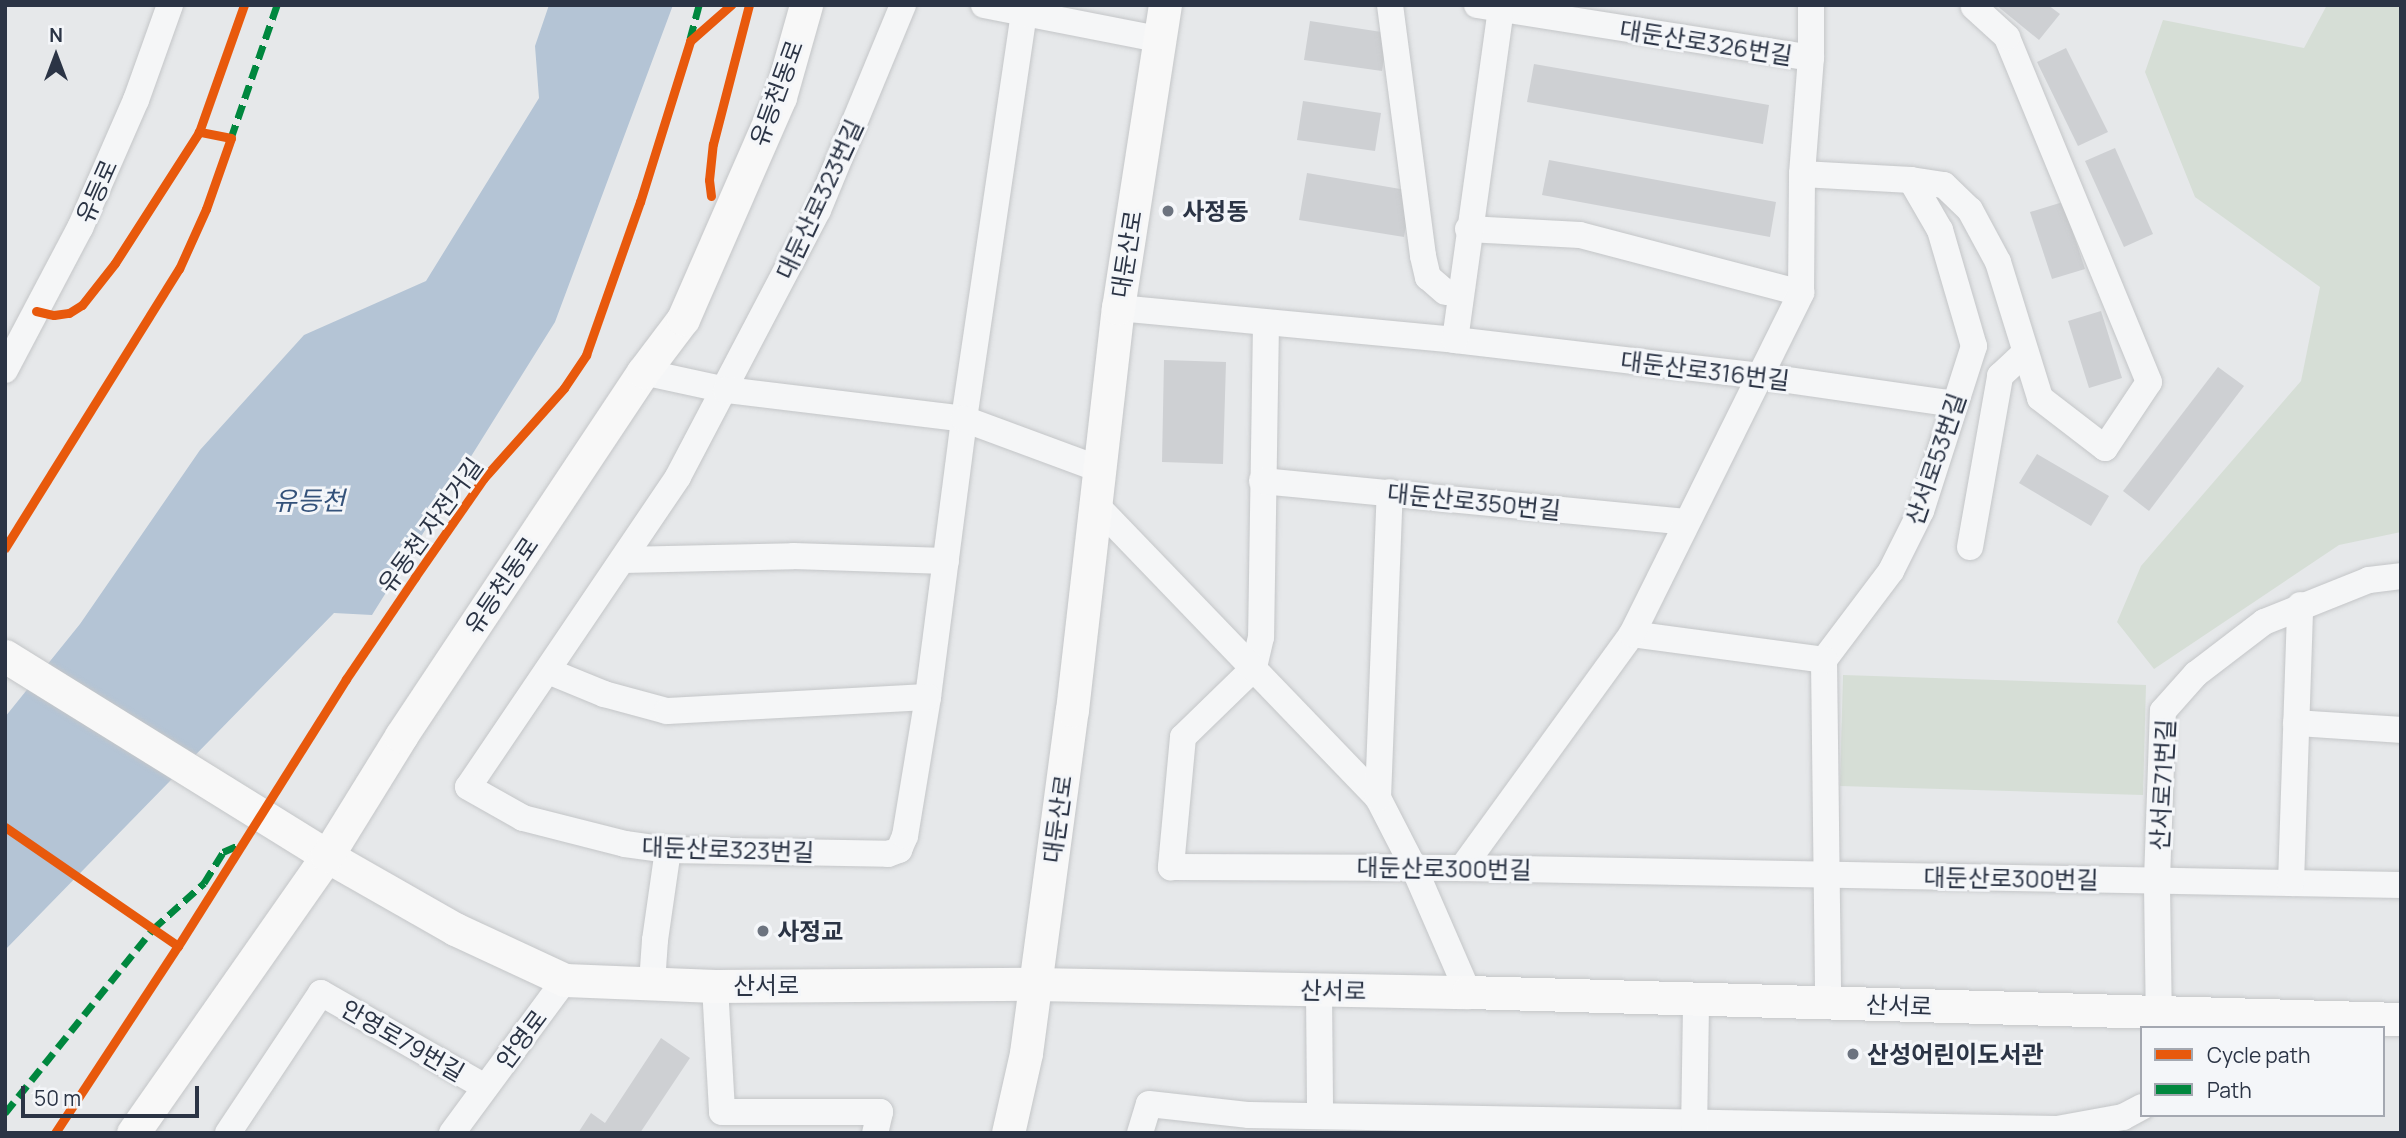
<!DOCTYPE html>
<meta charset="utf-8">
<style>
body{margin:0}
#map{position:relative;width:2406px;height:1138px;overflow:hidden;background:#e6e8ea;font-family:Manrope,"Noto Sans KR",sans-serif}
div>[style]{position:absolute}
.green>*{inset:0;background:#d6ded6}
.water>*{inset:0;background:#b4c4d5}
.building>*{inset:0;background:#ced0d3}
.roads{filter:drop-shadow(0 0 2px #c4c6c8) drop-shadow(0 0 2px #c4c6c8)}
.minor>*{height:26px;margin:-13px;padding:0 13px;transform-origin:13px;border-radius:13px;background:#f5f6f7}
.major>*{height:33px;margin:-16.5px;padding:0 16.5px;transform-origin:16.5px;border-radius:16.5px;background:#f8f8f8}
.quiet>*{height:7px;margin-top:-3.5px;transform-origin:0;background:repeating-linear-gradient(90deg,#00873e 0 14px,transparent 0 21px)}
.cycleway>*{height:9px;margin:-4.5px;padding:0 4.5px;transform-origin:4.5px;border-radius:4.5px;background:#e8590c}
.dots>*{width:19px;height:19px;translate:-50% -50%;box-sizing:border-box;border:4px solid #f4f6f9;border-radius:50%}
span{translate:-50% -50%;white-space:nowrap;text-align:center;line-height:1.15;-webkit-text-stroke:6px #f4f6f9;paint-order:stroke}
.street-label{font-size:24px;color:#2b3445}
.poi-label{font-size:24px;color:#2b3445;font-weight:700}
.left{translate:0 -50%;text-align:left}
.water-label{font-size:26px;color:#34527a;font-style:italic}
.frame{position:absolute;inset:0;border:7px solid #2b3445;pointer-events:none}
.legend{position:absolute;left:2140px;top:1026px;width:245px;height:91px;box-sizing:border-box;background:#f4f6f9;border:2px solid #a4a8b1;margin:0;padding:9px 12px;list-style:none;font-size:21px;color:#2b3445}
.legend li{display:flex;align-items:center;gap:14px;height:35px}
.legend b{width:35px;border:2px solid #a4a8b1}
.north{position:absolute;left:21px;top:21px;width:70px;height:70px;-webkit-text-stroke:5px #f4f6f9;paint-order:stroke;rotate:0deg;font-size:19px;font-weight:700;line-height:28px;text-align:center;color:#2b3445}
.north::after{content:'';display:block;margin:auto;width:24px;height:32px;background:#2b3445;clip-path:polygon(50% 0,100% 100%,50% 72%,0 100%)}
.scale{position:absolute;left:21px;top:1086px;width:178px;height:32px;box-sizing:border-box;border:4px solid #2b3445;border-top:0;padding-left:9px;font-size:21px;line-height:24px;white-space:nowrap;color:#2b3445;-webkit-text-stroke:5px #f4f6f9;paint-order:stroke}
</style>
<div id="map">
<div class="green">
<div style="clip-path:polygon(2327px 5px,2401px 5px,2401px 532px,2339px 545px,2154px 669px,2117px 622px,2141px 566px,2301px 381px,2320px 287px,2195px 197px,2145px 72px,2163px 20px,2304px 48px)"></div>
<div style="clip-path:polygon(1843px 675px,2146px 685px,2143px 795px,1840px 786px)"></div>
</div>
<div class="water">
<div style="clip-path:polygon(549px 5px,673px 5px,555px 322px,372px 615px,334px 613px,5px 950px,5px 717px,80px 624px,200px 450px,304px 335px,426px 281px,539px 98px,535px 46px)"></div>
</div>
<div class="building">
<div style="clip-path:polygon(1996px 5px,2048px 5px,2060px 14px,2039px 40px)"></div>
<div style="clip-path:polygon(1310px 21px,1388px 33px,1382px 71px,1304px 60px)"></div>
<div style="clip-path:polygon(2066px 48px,2108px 132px,2078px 146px,2037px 62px)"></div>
<div style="clip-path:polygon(1534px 64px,1769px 105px,1763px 144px,1527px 102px)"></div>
<div style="clip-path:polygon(1303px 101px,1381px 113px,1375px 151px,1297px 140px)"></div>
<div style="clip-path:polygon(2115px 148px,2153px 234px,2124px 247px,2085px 161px)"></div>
<div style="clip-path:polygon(1549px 160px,1776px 202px,1770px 237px,1542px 195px)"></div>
<div style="clip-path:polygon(1307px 173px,1412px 191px,1404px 237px,1299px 220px)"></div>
<div style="clip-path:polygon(2063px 202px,2085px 269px,2052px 279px,2030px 212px)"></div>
<div style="clip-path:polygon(2101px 311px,2122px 378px,2089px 388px,2068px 321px)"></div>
<div style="clip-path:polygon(1164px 360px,1226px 362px,1223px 464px,1162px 462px)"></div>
<div style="clip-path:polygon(2218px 367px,2244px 386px,2149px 511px,2123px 491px)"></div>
<div style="clip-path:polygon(2037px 454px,2109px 496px,2091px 526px,2019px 483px)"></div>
<div style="clip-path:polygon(661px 1038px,690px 1058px,640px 1133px,578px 1133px,591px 1113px,605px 1123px)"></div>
</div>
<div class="roads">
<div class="minor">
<div style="left:903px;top:5px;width:222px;rotate:112.5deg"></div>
<div style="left:818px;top:210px;width:301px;rotate:117.7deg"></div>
<div style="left:678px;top:477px;width:374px;rotate:124.1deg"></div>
<div style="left:468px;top:787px;width:63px;rotate:29.4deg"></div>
<div style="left:523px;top:818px;width:105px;rotate:14.3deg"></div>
<div style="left:625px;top:844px;width:43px;rotate:7.9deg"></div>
<div style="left:668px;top:850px;width:220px;rotate:1deg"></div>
<div style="left:888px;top:854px;width:12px;rotate:-20deg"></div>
<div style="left:899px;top:850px;width:15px;rotate:-67deg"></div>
<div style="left:905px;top:836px;width:141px;rotate:-80.6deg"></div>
<div style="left:928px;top:697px;width:280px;rotate:-82.6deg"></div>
<div style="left:964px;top:419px;width:409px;rotate:-81.6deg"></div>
<div style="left:984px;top:5px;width:177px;rotate:11.1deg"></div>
<div style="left:1390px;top:5px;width:253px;rotate:82.5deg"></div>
<div style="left:1423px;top:256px;width:22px;rotate:77deg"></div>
<div style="left:1428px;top:277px;width:23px;rotate:41deg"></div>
<div style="left:1477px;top:5px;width:338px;rotate:9deg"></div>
<div style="left:1802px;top:174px;width:109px;rotate:3.2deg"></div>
<div style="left:1911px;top:180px;width:58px;rotate:59.9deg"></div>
<div style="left:1940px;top:230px;width:121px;rotate:73.7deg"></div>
<div style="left:1974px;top:346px;width:173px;rotate:107.8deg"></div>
<div style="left:1921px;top:511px;width:67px;rotate:116.6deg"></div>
<div style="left:1891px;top:571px;width:111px;rotate:127deg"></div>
<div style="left:1824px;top:660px;width:343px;rotate:89.3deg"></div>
<div style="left:1911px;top:180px;width:33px;rotate:9deg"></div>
<div style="left:1944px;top:185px;width:36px;rotate:44deg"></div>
<div style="left:1970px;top:210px;width:59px;rotate:61.7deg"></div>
<div style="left:1998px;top:262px;width:142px;rotate:72.8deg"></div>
<div style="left:2040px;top:398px;width:82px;rotate:37.6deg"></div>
<div style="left:2105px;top:448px;width:79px;rotate:-56.3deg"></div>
<div style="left:2149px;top:382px;width:373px;rotate:-112.4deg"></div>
<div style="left:2007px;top:37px;width:45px;rotate:-137.7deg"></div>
<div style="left:1468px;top:229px;width:112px;rotate:3.1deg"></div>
<div style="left:1580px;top:235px;width:228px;rotate:14.7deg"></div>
<div style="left:1118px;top:308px;width:339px;rotate:5.4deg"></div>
<div style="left:1455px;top:340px;width:307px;rotate:6.7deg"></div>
<div style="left:1760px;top:376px;width:197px;rotate:8.2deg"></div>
<div style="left:1266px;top:323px;width:314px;rotate:90.9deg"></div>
<div style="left:1261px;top:637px;width:32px;rotate:103deg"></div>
<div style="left:1254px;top:668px;width:99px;rotate:135.8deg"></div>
<div style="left:1183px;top:737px;width:131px;rotate:95.3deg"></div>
<div style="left:1171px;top:867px;width:291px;rotate:0.2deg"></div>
<div style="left:1462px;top:868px;width:939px;rotate:1.04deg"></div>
<div style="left:1455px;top:340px;width:333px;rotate:-82.1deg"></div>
<div style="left:5px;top:370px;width:161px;rotate:-62.2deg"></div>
<div style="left:80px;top:228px;width:140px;rotate:-66.4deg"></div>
<div style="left:136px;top:100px;width:101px;rotate:-70.3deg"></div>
<div style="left:643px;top:372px;width:85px;rotate:12.2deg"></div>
<div style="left:726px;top:390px;width:240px;rotate:6.9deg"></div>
<div style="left:964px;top:419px;width:144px;rotate:20.3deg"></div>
<div style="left:1262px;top:481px;width:426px;rotate:5.5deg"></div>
<div style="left:1095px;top:504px;width:408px;rotate:46.1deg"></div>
<div style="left:1378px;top:798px;width:79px;rotate:62.8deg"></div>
<div style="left:1414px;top:868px;width:135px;rotate:66.5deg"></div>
<div style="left:1970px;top:547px;width:174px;rotate:-80deg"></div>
<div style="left:2000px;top:376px;width:34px;rotate:-43deg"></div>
<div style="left:623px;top:560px;width:170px;rotate:-1.3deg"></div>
<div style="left:793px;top:556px;width:153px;rotate:1.9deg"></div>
<div style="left:1632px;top:634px;width:194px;rotate:7.7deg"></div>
<div style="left:548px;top:671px;width:61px;rotate:22.3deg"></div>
<div style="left:604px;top:694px;width:65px;rotate:15.1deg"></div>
<div style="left:667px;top:711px;width:261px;rotate:-3.1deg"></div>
<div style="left:2296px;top:723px;width:105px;rotate:3.8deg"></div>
<div style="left:1378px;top:798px;width:306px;rotate:-87.8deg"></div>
<div style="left:1462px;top:868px;width:289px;rotate:-54deg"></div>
<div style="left:1632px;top:634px;width:381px;rotate:-63.6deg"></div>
<div style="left:1801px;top:293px;width:119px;rotate:-89.5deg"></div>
<div style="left:1802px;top:174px;width:116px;rotate:-85.6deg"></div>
<div style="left:1811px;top:58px;width:53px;rotate:-90deg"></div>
<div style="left:2291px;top:883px;width:278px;rotate:-88.1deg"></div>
<div style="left:652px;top:983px;width:43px;rotate:-86deg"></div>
<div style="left:655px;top:940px;width:91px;rotate:-81.8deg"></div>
<div style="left:715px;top:986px;width:126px;rotate:86.8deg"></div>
<div style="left:722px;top:1112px;width:158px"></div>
<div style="left:880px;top:1112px;width:22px;rotate:103deg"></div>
<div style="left:1319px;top:990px;width:125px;rotate:89.5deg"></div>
<div style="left:2159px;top:1028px;width:148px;rotate:-90.8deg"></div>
<div style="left:2157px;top:880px;width:169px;rotate:-88deg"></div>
<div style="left:2163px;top:711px;width:50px;rotate:-48.3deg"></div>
<div style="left:2196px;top:674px;width:86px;rotate:-37.4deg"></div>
<div style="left:2264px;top:622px;width:113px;rotate:-21.8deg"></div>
<div style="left:2369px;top:580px;width:32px;rotate:-7deg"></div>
<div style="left:228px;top:1133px;width:168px;rotate:-56.4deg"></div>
<div style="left:321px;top:993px;width:189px;rotate:29.8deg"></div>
<div style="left:452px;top:1133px;width:190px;rotate:-53.6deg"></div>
<div style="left:1140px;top:1133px;width:30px;rotate:-73deg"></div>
<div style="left:1149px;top:1104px;width:101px;rotate:6.3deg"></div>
<div style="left:1249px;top:1115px;width:808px;rotate:0.99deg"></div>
<div style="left:2057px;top:1129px;width:67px;rotate:-10.3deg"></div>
<div style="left:2123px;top:1117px;width:21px;rotate:-28deg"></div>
<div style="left:1694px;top:1133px;width:134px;rotate:-89.1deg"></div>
</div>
<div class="major">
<div style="left:5px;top:656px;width:379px;rotate:31.8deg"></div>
<div style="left:327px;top:856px;width:147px;rotate:29.7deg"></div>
<div style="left:455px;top:929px;width:121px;rotate:24.9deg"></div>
<div style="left:565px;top:980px;width:150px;rotate:2.3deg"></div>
<div style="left:715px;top:986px;width:320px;rotate:-0.4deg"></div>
<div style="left:1035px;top:984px;width:433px;rotate:1.1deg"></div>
<div style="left:1468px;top:992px;width:933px;rotate:1.66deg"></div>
<div style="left:133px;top:1133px;width:338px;rotate:-55deg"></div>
<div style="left:327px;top:856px;width:141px;rotate:-58.3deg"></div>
<div style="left:401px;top:736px;width:437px;rotate:-56.4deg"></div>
<div style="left:643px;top:372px;width:66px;rotate:-53deg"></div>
<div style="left:683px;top:319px;width:242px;rotate:-66.4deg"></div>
<div style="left:780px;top:97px;width:96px;rotate:-74.2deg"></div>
<div style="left:1008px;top:1133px;width:82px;rotate:-77.3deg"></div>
<div style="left:1026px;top:1053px;width:346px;rotate:-82.4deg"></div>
<div style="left:1072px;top:710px;width:405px;rotate:-83.5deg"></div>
<div style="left:1118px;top:308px;width:307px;rotate:-81.2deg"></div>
</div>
</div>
<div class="quiet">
<div style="left:690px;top:39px;width:35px;rotate:-75deg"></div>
<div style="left:231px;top:138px;width:141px;rotate:-70.9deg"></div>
<div style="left:5px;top:1113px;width:236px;rotate:-51.2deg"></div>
<div style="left:153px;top:929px;width:69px;rotate:-42deg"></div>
<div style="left:204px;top:883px;width:36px;rotate:-58deg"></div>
<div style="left:223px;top:852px;width:20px;rotate:-24deg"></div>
</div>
<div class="cycleway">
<div style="left:711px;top:196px;width:16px;rotate:-97deg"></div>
<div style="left:709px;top:180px;width:36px;rotate:-84deg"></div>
<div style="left:713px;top:144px;width:144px;rotate:-75.5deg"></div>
<div style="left:36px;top:311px;width:18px;rotate:13deg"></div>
<div style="left:54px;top:315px;width:15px;rotate:-8deg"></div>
<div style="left:69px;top:313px;width:15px;rotate:-32deg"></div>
<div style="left:82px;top:305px;width:53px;rotate:-51.8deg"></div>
<div style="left:115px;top:263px;width:156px;rotate:-57.3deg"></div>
<div style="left:199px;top:132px;width:135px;rotate:-70.5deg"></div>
<div style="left:5px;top:548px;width:329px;rotate:-58.1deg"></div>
<div style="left:179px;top:269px;width:66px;rotate:-65.8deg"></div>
<div style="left:206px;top:209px;width:75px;rotate:-70.6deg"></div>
<div style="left:231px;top:138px;width:33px;rotate:-169deg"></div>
<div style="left:5px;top:827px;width:210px;rotate:34.5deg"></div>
<div style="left:55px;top:1133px;width:224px;rotate:-56.7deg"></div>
<div style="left:178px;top:946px;width:315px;rotate:-57.8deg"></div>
<div style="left:346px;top:679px;width:123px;rotate:-55.9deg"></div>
<div style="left:415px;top:577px;width:119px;rotate:-55.2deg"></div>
<div style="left:483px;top:479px;width:122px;rotate:-48.3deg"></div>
<div style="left:564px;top:388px;width:40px;rotate:-56deg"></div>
<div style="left:586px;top:355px;width:162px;rotate:-70.6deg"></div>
<div style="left:640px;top:202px;width:169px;rotate:-72.7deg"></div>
<div style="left:690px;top:41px;width:55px;rotate:-41.3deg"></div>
</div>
<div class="dots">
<div style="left:1168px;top:211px;background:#6c737f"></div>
<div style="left:763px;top:931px;background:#6c737f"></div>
<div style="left:1853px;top:1054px;background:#6c737f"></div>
</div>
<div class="street-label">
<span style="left:1706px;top:42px;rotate:9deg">대둔산로326번길</span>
<span style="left:776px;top:93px;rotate:-70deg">유등천동로</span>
<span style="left:96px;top:191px;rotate:-66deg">유등로</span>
<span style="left:819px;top:199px;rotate:-65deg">대둔산로323번길</span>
<span style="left:1126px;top:254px;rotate:-81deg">대둔산로</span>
<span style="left:1705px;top:370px;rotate:7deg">대둔산로316번길</span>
<span style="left:1935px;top:459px;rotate:-71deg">산서로53번길</span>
<span style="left:1474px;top:501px;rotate:6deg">대둔산로350번길</span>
<span style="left:430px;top:525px;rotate:-54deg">유동천 자전거길</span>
<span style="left:501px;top:585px;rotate:-56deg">유등천동로</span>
<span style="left:2162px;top:785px;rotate:-87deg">산서로71번길</span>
<span style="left:1057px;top:819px;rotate:-82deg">대둔산로</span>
<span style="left:728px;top:849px;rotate:2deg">대둔산로323번길</span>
<span style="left:1444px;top:868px;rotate:1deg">대둔산로300번길</span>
<span style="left:2011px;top:878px;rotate:1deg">대둔산로300번길</span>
<span style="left:766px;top:985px">산서로</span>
<span style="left:1333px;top:990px;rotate:1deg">산서로</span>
<span style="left:1899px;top:1005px;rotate:2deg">산서로</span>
<span style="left:521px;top:1039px;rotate:-53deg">안영로</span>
<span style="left:403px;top:1040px;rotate:30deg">안영로79번길</span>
</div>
<div class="poi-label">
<span class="left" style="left:1182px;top:211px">사정동</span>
<span class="left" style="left:777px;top:931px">사정교</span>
<span class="left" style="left:1867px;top:1054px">산성어린이도서관</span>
</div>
<div class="water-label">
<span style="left:309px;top:501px">유등천</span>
</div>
<div class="frame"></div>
<ul class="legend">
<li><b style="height:9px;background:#e8590c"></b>Cycle path</li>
<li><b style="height:9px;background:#00873e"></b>Path</li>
</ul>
<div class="north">N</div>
<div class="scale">50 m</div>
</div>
